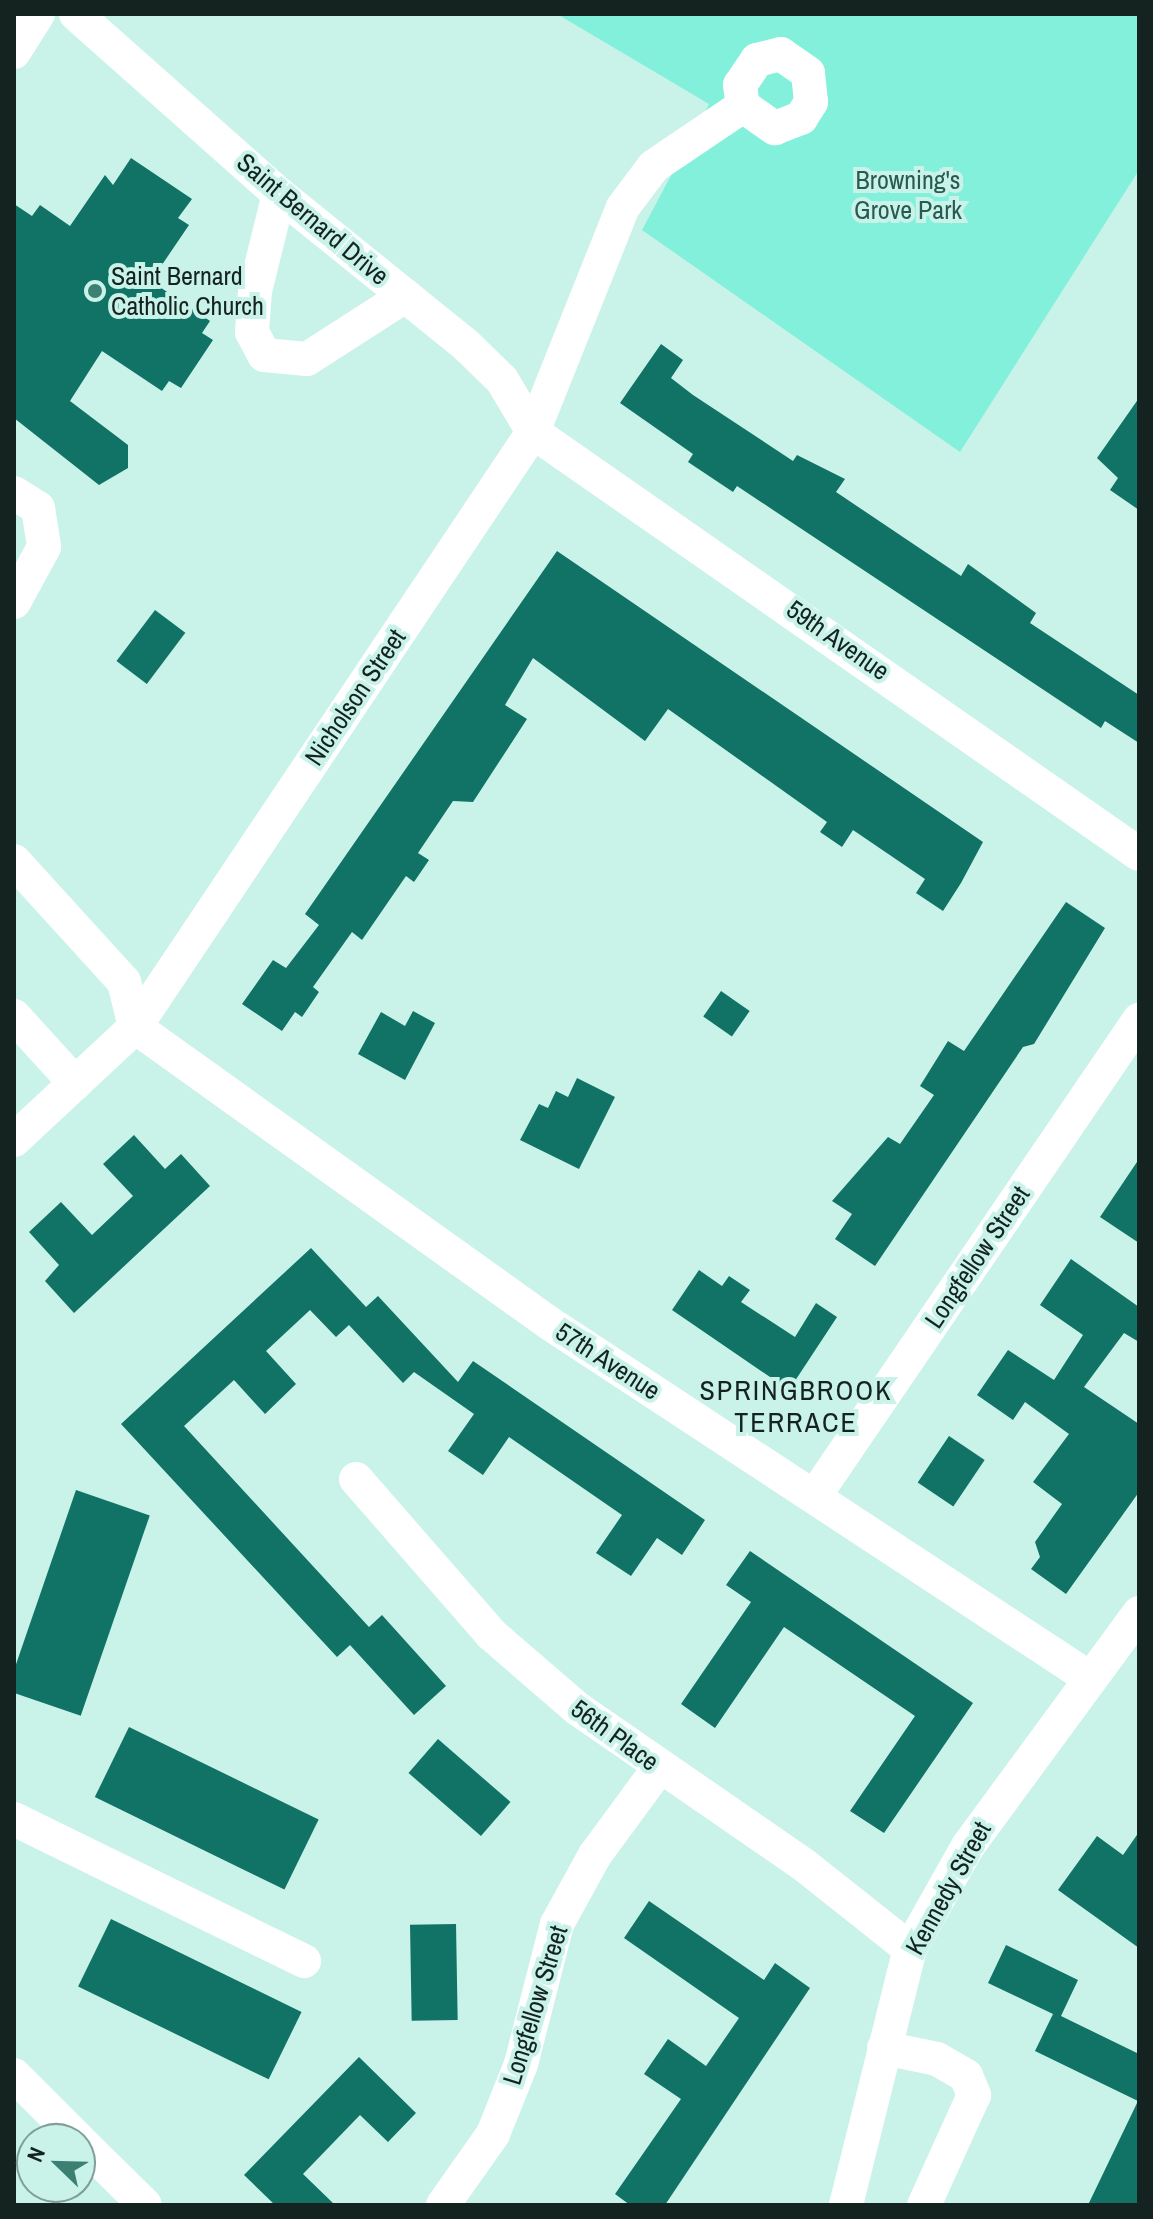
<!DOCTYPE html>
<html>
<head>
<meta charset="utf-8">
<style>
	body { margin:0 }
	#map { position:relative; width:1153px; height:2219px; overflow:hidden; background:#c9f2e9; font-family:"Archivo Narrow",sans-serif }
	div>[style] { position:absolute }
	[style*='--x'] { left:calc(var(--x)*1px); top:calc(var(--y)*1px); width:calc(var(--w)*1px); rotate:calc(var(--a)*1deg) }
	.green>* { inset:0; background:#83f0dc }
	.building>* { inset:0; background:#107365; transform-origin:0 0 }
	.minor>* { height:34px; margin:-17px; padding:0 17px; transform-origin:17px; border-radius:17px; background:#fff }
	.dots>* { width:22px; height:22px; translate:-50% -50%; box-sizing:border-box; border:4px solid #c9f2e9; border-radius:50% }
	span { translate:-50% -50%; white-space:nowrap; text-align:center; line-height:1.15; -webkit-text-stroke:8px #c9f2e9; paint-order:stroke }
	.park-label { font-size:26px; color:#295a51 }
	.street-label { font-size:26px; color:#142320 }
	.poi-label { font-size:26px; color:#142320 }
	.left { translate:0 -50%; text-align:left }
	.neighbourhood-label { font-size:28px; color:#142320; letter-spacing:2px }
	.frame { position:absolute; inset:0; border:16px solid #142320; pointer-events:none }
	.north { position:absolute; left:16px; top:2123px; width:80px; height:80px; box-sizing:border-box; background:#c9f2e9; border:2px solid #819f99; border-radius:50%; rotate:293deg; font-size:22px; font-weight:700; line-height:32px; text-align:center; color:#142320 }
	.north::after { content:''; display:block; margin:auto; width:28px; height:36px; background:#3c8074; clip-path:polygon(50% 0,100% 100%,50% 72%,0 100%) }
</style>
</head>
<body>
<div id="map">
	<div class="green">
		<div style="clip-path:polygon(557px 14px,1139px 14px,1139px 170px,960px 452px,642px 230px,709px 104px)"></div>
	</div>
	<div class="building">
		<div style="clip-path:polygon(131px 158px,192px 199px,178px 218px,189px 225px,151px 281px,210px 321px,202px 333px,213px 340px,181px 388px,169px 381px,162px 391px,102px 351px,70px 401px,128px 445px,128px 468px,99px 485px,14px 418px,14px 204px,32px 216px,40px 205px,70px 226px,105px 175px,113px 185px)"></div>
		<div style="clip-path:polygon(661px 344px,683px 360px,671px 378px,693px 395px,793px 461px,797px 455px,845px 479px,836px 492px,961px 576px,968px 564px,1036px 613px,1030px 623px,1139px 695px,1139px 743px,1105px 721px,1101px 728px,737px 486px,733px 492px,688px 462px,693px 454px,620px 403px)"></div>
		<div style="clip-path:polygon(1139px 398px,1139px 510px,1110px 490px,1118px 478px,1097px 458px)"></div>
		<div style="clip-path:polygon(557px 551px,983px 842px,961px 883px,943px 911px,916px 893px,925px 879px,853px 830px,842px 847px,820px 832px,827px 822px,668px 709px,645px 741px,533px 658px,505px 705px,527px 719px,473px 802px,453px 801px,418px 853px,429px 860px,414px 882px,406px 876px,362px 940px,352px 932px,313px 987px,319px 992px,302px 1017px,295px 1012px,282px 1031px,242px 1004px,273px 960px,286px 968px,319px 925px,305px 914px)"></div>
		<div style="left:155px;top:610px;width:38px;height:64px;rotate:37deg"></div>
		<div style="clip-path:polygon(1066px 902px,1105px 928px,1034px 1044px,1023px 1047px,875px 1266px,835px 1239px,852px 1214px,832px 1201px,888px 1137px,900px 1144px,934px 1095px,920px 1086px,948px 1041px,964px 1051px)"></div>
		<div style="left:721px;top:991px;width:35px;height:31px;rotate:35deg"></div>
		<div style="clip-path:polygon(413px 1011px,435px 1023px,405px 1080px,358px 1054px,381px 1012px,405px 1026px)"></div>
		<div style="clip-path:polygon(577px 1078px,615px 1097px,579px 1169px,520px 1140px,539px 1104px,548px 1108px,556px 1091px,568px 1097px)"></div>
		<div style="clip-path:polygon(134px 1135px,165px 1169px,181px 1154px,210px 1186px,74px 1313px,45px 1281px,59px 1265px,29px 1232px,61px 1202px,92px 1235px,133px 1196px,103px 1164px)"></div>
		<div style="clip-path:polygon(1139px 1159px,1139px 1243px,1100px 1217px)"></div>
		<div style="clip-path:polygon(311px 1248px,366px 1307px,378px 1296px,458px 1382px,473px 1361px,705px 1520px,682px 1555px,657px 1538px,631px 1576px,596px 1553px,622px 1515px,509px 1437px,483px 1475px,448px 1451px,474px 1414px,414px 1372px,403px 1383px,349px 1325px,336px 1337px,310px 1310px,266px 1351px,296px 1384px,265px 1414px,234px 1380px,184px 1426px,369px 1627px,382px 1615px,446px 1686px,414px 1715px,350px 1645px,337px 1657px,121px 1424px)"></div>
		<div style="clip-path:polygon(1071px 1259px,1139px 1307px,1139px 1342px,1124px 1333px,1084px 1387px,1139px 1424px,1139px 1492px,1066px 1594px,1031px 1569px,1040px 1557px,1035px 1542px,1062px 1504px,1033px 1482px,1069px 1434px,1025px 1402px,1013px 1420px,977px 1395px,1008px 1350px,1054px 1380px,1083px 1335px,1040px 1305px)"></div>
		<div style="clip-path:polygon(699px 1270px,722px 1286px,729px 1276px,750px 1290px,741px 1302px,795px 1337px,816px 1303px,837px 1317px,789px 1390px,672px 1310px)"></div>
		<div style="left:949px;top:1436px;width:43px;height:56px;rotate:34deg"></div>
		<div style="left:76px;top:1490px;width:78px;height:212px;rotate:19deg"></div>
		<div style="clip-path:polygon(750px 1551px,973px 1703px,884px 1833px,850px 1811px,915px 1716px,784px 1627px,715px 1728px,681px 1704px,751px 1602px,726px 1585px)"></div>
		<div style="left:129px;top:1727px;width:211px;height:78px;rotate:26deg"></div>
		<div style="left:438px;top:1739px;width:96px;height:45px;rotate:41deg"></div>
		<div style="clip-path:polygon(1139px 1832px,1139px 1948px,1058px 1890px,1097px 1836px,1123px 1855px)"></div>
		<div style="clip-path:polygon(649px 1901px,764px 1980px,775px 1963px,810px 1988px,665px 2205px,630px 2205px,615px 2194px,681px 2099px,644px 2074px,668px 2039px,706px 2066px,739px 2018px,624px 1938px)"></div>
		<div style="left:111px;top:1919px;width:212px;height:75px;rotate:26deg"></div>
		<div style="left:456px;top:1924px;width:96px;height:46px;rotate:89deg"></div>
		<div style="clip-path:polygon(1006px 1945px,1078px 1980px,1061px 2016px,1139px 2054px,1139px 2205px,1088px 2205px,1138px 2101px,1035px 2051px,1053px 2014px,988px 1983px)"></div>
		<div style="clip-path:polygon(359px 2057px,416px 2113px,388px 2142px,360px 2115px,303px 2174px,335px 2205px,275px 2205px,244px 2175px)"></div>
	</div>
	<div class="minor">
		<div style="--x:76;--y:14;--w:271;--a:41.6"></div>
		<div style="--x:279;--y:194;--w:240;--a:38.9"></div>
		<div style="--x:466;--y:345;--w:50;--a:44.2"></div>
		<div style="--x:502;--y:380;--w:61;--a:59.2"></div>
		<div style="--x:533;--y:432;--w:738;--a:34.85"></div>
		<div style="--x:14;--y:52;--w:45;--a:-57.7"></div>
		<div style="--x:279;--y:194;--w:100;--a:103.9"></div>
		<div style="--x:255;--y:291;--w:41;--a:94.2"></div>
		<div style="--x:252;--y:332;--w:26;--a:62"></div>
		<div style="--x:264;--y:355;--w:43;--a:5.3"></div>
		<div style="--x:307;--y:359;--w:117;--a:-32.7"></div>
		<div style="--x:14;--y:493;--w:28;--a:32"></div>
		<div style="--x:38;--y:508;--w:39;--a:81"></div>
		<div style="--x:44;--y:547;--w:63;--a:118.6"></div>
		<div style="--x:14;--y:861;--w:164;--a:47.7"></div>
		<div style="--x:124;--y:982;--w:46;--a:76.3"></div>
		<div style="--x:135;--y:1027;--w:509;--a:35.56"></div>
		<div style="--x:549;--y:1323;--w:648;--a:33.3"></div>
		<div style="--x:14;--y:1016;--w:91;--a:47.7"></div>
		<div style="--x:14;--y:1140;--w:166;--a:-43"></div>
		<div style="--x:135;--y:1027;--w:716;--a:-56.22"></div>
		<div style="--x:533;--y:432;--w:242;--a:-68.2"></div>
		<div style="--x:623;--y:207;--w:51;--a:-52.9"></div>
		<div style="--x:654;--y:166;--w:107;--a:-34"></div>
		<div style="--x:743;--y:106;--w:39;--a:35"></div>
		<div style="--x:775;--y:128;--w:28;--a:-21"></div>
		<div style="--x:801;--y:118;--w:19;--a:-58"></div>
		<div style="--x:811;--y:102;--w:29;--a:-96"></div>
		<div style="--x:808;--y:73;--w:33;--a:-145"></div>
		<div style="--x:781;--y:54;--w:25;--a:166"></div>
		<div style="--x:757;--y:60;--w:30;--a:124"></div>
		<div style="--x:740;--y:85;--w:21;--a:82"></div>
		<div style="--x:356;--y:1479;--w:206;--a:48.9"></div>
		<div style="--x:491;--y:1634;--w:115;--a:40.8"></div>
		<div style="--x:578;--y:1709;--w:275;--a:34.6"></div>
		<div style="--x:804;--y:1865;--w:135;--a:38.4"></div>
		<div style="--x:816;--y:1494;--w:574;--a:-55.73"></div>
		<div style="--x:14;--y:1819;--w:323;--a:26.1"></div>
		<div style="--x:884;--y:2048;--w:54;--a:11.7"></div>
		<div style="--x:937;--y:2059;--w:34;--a:30"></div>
		<div style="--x:966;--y:2076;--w:21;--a:67"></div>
		<div style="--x:974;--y:2095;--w:121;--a:114.4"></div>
		<div style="--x:14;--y:2075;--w:91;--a:45"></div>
		<div style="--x:80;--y:2141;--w:91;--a:44.6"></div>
		<div style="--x:443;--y:2205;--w:87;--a:-54.8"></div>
		<div style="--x:493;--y:2134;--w:75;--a:-68.2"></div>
		<div style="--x:521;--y:2064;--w:145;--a:-75.6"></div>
		<div style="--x:557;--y:1924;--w:79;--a:-61.2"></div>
		<div style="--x:595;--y:1855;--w:108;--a:-53.7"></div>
		<div style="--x:846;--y:2205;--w:264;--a:-76"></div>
		<div style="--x:910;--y:1949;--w:118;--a:-60.6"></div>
		<div style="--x:968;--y:1846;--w:289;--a:-53.7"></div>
	</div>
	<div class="dots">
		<div style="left:95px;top:291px;background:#3c8074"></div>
	</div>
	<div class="park-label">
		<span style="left:908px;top:195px">Browning's<br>Grove Park</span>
	</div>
	<div class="street-label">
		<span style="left:313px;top:219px;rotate:40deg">Saint Bernard Drive</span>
		<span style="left:838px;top:640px;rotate:35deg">59th Avenue</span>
		<span style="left:355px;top:697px;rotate:-56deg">Nicholson Street</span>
		<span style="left:977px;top:1257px;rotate:-56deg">Longfellow Street</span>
		<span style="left:608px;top:1361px;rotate:33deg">57th Avenue</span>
		<span style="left:615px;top:1735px;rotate:36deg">56th Place</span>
		<span style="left:948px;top:1888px;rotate:-61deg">Kennedy Street</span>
		<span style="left:535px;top:2005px;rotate:-73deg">Longfellow Street</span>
	</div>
	<div class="poi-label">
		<span class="left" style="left:111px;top:291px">Saint Bernard<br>Catholic Church</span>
	</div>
	<div class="neighbourhood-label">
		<span style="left:796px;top:1406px">SPRINGBROOK<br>TERRACE</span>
	</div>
	<div class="frame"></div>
	<div class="north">N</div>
</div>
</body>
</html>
